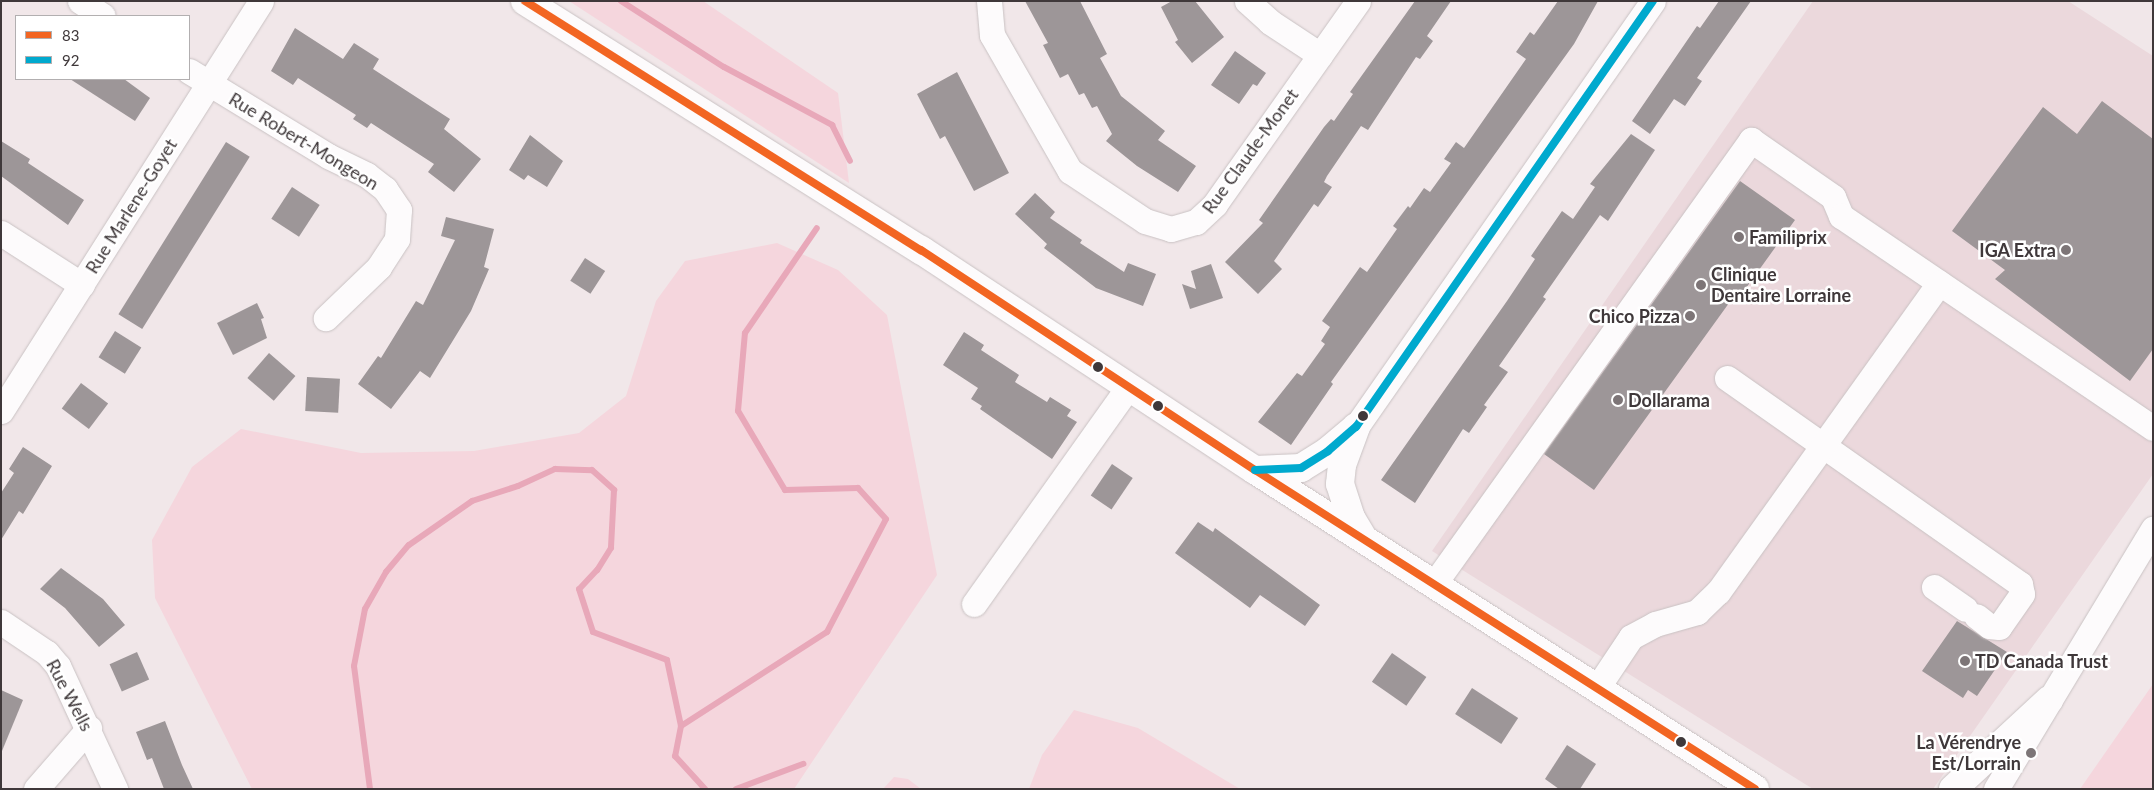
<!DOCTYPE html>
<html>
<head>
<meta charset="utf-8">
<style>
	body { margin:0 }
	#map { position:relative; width:2154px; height:790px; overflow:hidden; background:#f1e7e9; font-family:Lato,sans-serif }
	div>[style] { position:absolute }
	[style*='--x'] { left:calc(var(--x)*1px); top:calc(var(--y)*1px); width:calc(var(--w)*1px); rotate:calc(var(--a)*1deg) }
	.built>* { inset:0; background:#ebd8dc }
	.green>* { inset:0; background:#f5d6dd }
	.stream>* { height:6px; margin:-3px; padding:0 3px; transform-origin:3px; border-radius:3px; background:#e8a8b9 }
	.building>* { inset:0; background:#9d9698; transform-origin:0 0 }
	.roads { filter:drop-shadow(0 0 1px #c9c2c3) drop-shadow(0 0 1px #c9c2c3) }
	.minor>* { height:25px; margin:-12.5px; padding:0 12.5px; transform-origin:12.5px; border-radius:12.5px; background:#fdfbfc }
	.major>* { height:28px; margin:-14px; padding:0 14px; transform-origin:14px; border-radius:14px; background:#fdfbfc }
	.bus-1>* { height:8px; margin:-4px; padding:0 4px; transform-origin:4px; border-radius:4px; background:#f26522 }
	.bus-2>* { height:8px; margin:-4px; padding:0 4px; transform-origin:4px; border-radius:4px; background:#00a9ce }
	.dots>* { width:14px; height:14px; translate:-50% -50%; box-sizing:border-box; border:2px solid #fff; border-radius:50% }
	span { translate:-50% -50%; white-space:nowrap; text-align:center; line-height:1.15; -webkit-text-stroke:5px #fff; paint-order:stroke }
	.street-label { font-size:18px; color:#3f383a }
	.poi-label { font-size:18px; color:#3f383a; font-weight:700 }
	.left { translate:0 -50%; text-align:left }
	.right { translate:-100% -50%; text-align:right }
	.frame { position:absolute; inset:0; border:2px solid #3f383a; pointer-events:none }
	.legend { position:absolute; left:15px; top:15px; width:175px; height:65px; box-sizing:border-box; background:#fff; border:1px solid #b2afb0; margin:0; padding:6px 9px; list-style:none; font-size:15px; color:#3f383a }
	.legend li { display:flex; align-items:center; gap:10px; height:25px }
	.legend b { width:25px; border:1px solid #b2afb0 }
</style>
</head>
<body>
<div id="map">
	<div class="built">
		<div style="clip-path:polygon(1813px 1px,2068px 1px,2153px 56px,2153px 474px,1933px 789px,1813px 789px,1432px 551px)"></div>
	</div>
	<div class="green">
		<div style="clip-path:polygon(569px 1px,703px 1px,838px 93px,849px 183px)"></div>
		<div style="clip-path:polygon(777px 243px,838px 270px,887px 315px,937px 575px,794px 789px,252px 789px,155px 598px,152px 540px,192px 467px,241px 429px,361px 453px,474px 451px,579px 433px,626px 396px,656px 301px,685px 261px)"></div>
		<div style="clip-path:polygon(2153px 684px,2153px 789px,2080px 789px)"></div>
		<div style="clip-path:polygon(1074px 710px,1138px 728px,1240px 789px,1029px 789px,1042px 755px)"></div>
		<div style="clip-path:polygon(894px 777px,908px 779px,921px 789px,883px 789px)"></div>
	</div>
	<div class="stream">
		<div style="--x:621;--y:1;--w:122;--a:32.7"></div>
		<div style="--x:724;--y:67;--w:123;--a:28.2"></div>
		<div style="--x:832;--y:125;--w:40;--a:63.4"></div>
		<div style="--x:681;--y:726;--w:174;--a:-32.8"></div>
		<div style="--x:827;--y:632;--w:127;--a:-62.4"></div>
		<div style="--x:886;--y:519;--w:42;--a:-132.1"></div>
		<div style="--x:858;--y:488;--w:73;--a:178.4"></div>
		<div style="--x:785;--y:490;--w:92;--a:-120.7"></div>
		<div style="--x:738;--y:411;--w:78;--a:-84.9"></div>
		<div style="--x:745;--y:333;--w:127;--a:-55.6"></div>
		<div style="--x:370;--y:789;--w:124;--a:-97.4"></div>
		<div style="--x:354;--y:666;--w:58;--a:-79.1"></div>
		<div style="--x:365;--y:609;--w:43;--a:-60.4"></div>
		<div style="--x:386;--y:572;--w:35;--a:-50"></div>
		<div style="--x:409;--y:545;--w:77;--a:-34.9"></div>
		<div style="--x:472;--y:501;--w:48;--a:-18.1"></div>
		<div style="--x:518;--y:486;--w:41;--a:-24.7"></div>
		<div style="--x:555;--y:469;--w:37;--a:2"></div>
		<div style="--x:592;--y:470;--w:30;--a:42"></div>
		<div style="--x:614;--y:490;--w:58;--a:93"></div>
		<div style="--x:611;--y:548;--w:26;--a:122"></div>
		<div style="--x:597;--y:570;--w:26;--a:133"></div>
		<div style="--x:579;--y:589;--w:45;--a:72"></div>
		<div style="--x:593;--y:632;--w:79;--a:20.7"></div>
		<div style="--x:667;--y:660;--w:67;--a:78"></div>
		<div style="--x:681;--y:726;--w:31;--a:101"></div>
		<div style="--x:675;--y:756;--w:45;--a:47.7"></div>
		<div style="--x:736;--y:789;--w:72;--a:-20.5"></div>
	</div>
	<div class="building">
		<div style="clip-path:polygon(1025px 1px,1080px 1px,1107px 54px,1100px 58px,1121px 96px,1165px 131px,1158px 140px,1196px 166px,1178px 192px,1137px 166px,1106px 141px,1112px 134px,1097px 106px,1092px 108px,1084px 93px,1079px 95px,1068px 74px,1060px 78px,1043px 45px,1048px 43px)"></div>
		<div style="clip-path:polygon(1172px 1px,1195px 1px,1224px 37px,1192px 63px,1175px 42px,1178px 40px,1161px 7px)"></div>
		<div style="clip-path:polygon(1415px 1px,1451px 1px,1427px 36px,1433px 41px,1420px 59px,1416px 57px,1368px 130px,1361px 126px,1327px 176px,1324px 182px,1332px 187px,1318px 207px,1314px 204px,1274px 261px,1282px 269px,1258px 294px,1225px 262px,1263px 223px,1259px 220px,1324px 127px,1331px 119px,1334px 121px,1353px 94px,1350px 92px)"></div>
		<div style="clip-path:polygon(1558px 1px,1598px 1px,1574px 44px,1331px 382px,1333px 384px,1291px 445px,1258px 422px,1297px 373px,1302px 376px,1325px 344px,1321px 341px,1330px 327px,1322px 321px,1360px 267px,1367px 272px,1397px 229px,1393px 226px,1408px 206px,1410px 208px,1424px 188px,1430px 192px,1451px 163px,1444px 159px,1456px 142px,1464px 148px,1526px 59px,1516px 52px,1530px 32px,1534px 35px)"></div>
		<div style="clip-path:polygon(1719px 1px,1751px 1px,1697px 78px,1702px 81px,1685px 106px,1674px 99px,1650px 134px,1632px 121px,1697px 26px,1700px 28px)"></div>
		<div style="clip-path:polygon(295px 28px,343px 59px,354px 43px,379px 59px,373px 69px,450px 119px,444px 129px,481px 159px,454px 192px,428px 172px,434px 164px,371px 123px,367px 128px,353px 119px,356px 115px,298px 78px,293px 85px,271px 71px)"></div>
		<div style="clip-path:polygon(1235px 51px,1266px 73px,1257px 86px,1253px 84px,1239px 104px,1211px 85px)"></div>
		<div style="clip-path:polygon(957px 72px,1009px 173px,974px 191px,945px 136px,940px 139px,917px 94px)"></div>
		<div style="clip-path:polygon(70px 79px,124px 79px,150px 98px,135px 121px)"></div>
		<div style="clip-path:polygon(2102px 101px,2153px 139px,2153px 349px,2130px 381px,1995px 279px,2005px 270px,1952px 231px,2043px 107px,2077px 134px)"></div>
		<div style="clip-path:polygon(1631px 134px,1655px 150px,1608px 221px,1600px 215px,1543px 297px,1546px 299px,1499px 366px,1508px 372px,1484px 405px,1487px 407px,1469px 433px,1463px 429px,1415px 503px,1381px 480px,1507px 301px,1535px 259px,1531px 256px,1562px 211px,1573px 219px,1595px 187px,1590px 184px)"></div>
		<div style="clip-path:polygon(530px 135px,563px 161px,547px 187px,528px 175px,524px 180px,509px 170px)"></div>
		<div style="clip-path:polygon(1px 141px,30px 159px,28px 163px,84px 200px,68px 225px,1px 176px)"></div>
		<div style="left:226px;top:142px;width:28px;height:203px;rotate:32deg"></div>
		<div style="clip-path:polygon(1740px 181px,1795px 220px,1741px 295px,1737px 292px,1594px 490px,1544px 454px)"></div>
		<div style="left:292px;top:187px;width:33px;height:38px;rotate:33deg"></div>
		<div style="clip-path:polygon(1035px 193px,1055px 212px,1050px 218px,1082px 240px,1080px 243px,1124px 272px,1128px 263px,1156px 274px,1143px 306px,1096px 288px,1044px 248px,1047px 244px,1015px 214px)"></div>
		<div style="clip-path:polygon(446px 217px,494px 229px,484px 267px,489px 269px,471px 311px,430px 378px,420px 371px,391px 409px,358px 384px,378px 356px,381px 358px,416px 301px,423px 305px,455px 240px,441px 236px)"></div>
		<div style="left:585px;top:258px;width:24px;height:27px;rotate:33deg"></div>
		<div style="clip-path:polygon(1211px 264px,1223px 298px,1190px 309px,1182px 284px,1196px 289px,1191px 271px)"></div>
		<div style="clip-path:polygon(257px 303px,264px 318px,261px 319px,267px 338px,233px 355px,217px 323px)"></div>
		<div style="left:115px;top:331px;width:31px;height:31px;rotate:32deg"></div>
		<div style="clip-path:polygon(964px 332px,984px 345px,981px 350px,1019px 375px,1015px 382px,1047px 402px,1050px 397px,1071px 410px,1067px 416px,1077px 422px,1052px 459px,980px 409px,982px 406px,971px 399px,978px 388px,943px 365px)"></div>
		<div style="left:269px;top:353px;width:35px;height:33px;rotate:41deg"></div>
		<div style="left:307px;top:377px;width:33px;height:34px;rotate:3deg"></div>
		<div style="left:81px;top:383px;width:34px;height:32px;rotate:37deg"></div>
		<div style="clip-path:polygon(23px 447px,52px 466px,23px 514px,19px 511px,1px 540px,1px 493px,14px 473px,9px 469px)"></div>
		<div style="left:1112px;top:464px;width:25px;height:38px;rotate:34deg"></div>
		<div style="clip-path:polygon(1198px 522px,1213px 532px,1215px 528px,1320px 605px,1305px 626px,1260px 595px,1250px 608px,1175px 553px)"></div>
		<div style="clip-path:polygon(61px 568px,103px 599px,125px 625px,99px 647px,65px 608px,40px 589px)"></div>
		<div style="clip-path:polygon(1957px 621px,2007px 652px,1977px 696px,1968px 690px,1963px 698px,1922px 671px)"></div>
		<div style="left:137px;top:652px;width:30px;height:30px;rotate:66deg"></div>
		<div style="left:1392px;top:653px;width:42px;height:35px;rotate:35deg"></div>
		<div style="left:1472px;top:688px;width:55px;height:31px;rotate:33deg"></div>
		<div style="clip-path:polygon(1px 690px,23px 700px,2px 751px,1px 751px)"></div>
		<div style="clip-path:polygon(165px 721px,182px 765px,193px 789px,164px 789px,152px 758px,147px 760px,136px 732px)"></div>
		<div style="clip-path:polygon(1567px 745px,1596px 764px,1580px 789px,1559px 789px,1545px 779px)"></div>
	</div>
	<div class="roads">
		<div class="minor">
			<div style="--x:80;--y:1;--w:27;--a:33"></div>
			<div style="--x:989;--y:1;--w:34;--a:85"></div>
			<div style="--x:992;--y:35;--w:157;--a:60.2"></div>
			<div style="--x:1070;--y:171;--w:90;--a:33.7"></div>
			<div style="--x:1145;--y:221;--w:27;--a:17"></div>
			<div style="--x:1171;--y:229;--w:26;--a:-16"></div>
			<div style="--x:1196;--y:222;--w:26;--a:-43"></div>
			<div style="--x:1215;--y:204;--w:248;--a:-54.8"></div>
			<div style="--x:1247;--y:1;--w:31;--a:42"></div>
			<div style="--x:1270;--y:22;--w:60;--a:33.4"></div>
			<div style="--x:189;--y:71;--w:163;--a:31.4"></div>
			<div style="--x:328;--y:156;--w:43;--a:26"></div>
			<div style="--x:367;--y:175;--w:23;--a:38"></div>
			<div style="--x:385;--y:189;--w:25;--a:56"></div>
			<div style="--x:399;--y:210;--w:29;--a:94"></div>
			<div style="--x:397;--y:239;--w:33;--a:123"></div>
			<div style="--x:379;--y:267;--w:74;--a:136.1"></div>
			<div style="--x:1;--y:233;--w:96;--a:32.7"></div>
			<div style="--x:1727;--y:378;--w:358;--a:35.1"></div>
			<div style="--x:2020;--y:584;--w:10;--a:79"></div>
			<div style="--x:2022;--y:594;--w:40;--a:124.9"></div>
			<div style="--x:1999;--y:627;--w:10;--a:-174"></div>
			<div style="--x:1989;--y:626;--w:16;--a:-142"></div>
			<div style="--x:1;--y:411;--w:485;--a:-57.6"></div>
			<div style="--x:1356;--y:427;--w:519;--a:-55.12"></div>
			<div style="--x:1434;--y:584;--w:546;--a:-54.47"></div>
			<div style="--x:1751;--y:140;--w:100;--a:34.8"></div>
			<div style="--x:1833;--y:197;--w:21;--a:67"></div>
			<div style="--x:1841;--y:216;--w:377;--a:34.2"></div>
			<div style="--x:1934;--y:587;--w:38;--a:35"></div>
			<div style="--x:974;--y:604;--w:267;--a:-54.6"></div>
			<div style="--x:1;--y:622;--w:55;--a:34"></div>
			<div style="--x:47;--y:653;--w:17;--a:50"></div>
			<div style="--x:58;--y:666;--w:136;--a:65.1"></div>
			<div style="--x:1597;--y:688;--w:61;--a:-56.3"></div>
			<div style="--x:1631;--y:637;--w:27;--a:-28"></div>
			<div style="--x:1655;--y:624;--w:44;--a:-15.9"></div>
			<div style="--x:1697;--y:612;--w:29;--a:-44"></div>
			<div style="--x:1718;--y:592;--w:380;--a:-54.4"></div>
			<div style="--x:36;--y:789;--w:81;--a:-49"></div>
			<div style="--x:1996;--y:789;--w:304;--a:-58.9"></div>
		</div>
		<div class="major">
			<div style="--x:525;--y:1;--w:468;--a:32.2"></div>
			<div style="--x:921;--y:250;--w:400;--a:33.4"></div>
			<div style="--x:1255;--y:470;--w:593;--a:32.54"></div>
			<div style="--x:1356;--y:427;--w:40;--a:110.2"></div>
			<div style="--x:1342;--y:465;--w:19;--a:96"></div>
			<div style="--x:1340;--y:484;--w:36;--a:72"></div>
			<div style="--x:1351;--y:518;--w:23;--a:59"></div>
			<div style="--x:1255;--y:470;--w:46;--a:-2.5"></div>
			<div style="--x:1301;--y:468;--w:32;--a:-32"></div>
			<div style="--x:1328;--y:451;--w:35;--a:-40"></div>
			<div style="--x:1953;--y:789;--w:131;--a:-42.8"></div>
		</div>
	</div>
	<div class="bus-1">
		<div style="--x:525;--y:1;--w:468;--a:32.2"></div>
		<div style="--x:921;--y:250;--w:400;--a:33.4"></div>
		<div style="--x:1255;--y:470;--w:593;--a:32.54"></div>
	</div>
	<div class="bus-2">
		<div style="--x:1255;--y:470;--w:46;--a:-2.5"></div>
		<div style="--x:1301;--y:468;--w:32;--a:-32"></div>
		<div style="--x:1328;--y:451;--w:37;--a:-41"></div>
		<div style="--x:1356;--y:427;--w:519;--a:-55.12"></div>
	</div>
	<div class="dots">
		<div style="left:1739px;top:237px;background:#7d7577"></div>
		<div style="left:2066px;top:250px;background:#7d7577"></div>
		<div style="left:1701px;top:285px;background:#7d7577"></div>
		<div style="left:1690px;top:316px;background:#7d7577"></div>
		<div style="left:1098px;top:367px;background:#3f383a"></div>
		<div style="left:1618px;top:400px;background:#7d7577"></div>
		<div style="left:1158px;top:406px;background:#3f383a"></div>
		<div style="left:1363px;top:416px;background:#3f383a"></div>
		<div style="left:1965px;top:661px;background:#7d7577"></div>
		<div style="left:1681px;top:742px;background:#3f383a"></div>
		<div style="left:2031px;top:753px;background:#7d7577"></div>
	</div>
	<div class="street-label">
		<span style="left:304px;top:141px;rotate:31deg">Rue Robert-Mongeon</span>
		<span style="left:1250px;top:151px;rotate:-54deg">Rue Claude-Monet</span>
		<span style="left:131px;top:206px;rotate:-58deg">Rue Marlene-Goyet</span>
		<span style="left:70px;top:695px;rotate:62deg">Rue Wells</span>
	</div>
	<div class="poi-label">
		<span class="left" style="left:1749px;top:237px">Familiprix</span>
		<span class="right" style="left:2056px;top:250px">IGA Extra</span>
		<span class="left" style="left:1711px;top:285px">Clinique<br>Dentaire Lorraine</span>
		<span class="right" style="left:1680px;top:316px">Chico Pizza</span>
		<span class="left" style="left:1628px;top:400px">Dollarama</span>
		<span class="left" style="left:1975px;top:661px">TD Canada Trust</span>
		<span class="right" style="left:2021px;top:753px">La Vérendrye<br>Est/Lorrain</span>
	</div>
	<div class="frame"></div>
	<ul class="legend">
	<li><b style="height:6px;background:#f26522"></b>83</li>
	<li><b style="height:6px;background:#00a9ce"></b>92</li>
	</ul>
</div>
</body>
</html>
